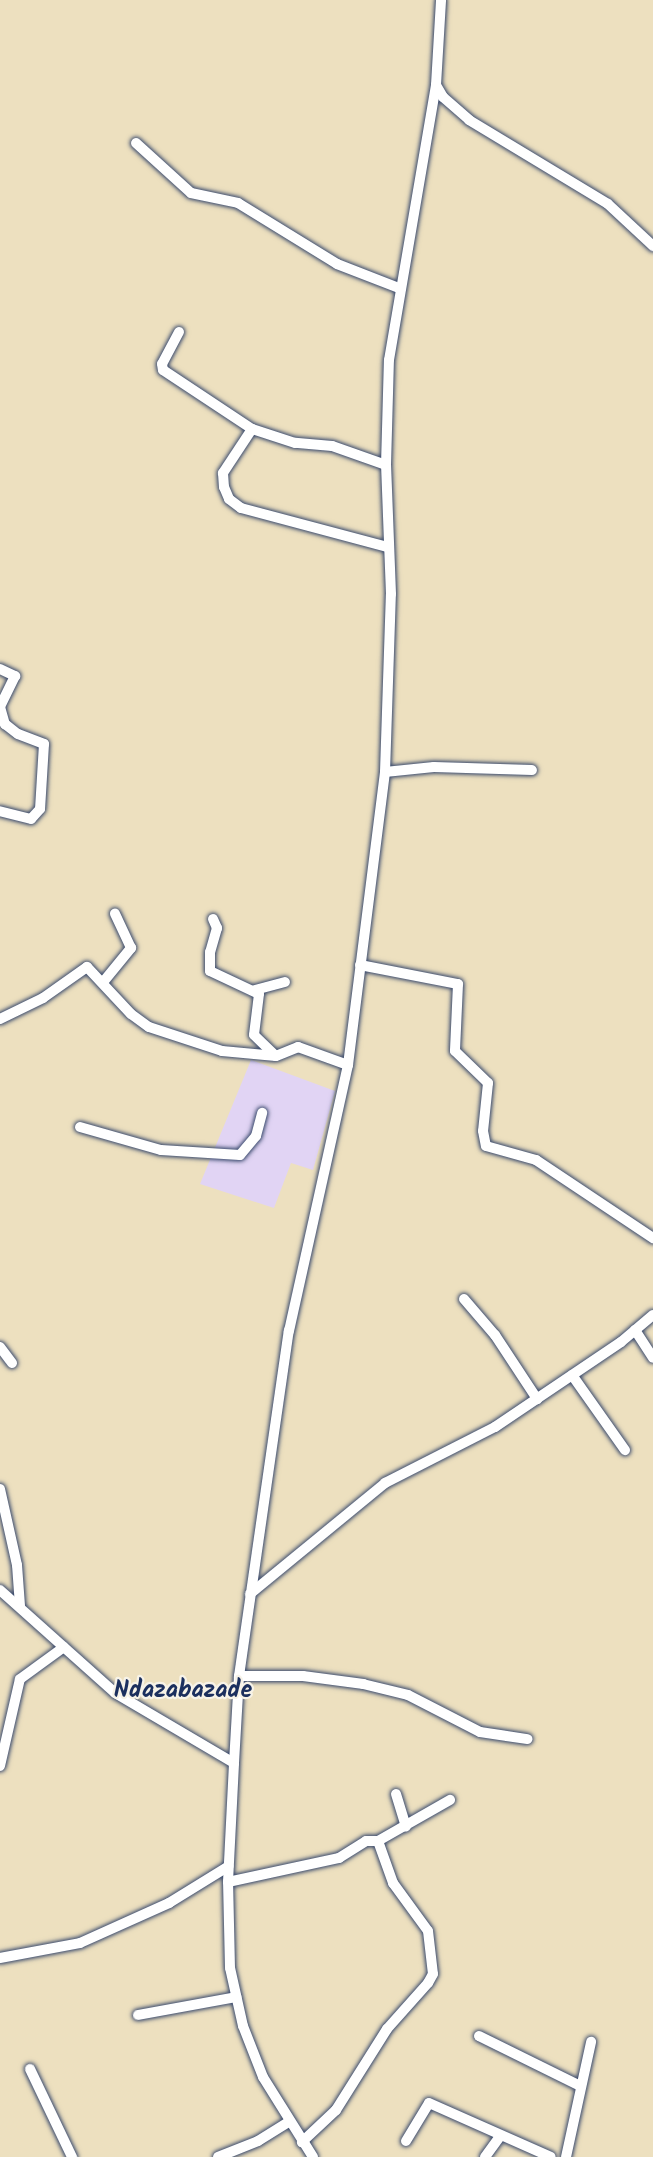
<!DOCTYPE html>
<html>
<head>
<meta charset="utf-8">
<style>
	body { margin:0 }
	#map { position:relative; width:653px; height:2157px; overflow:hidden; background:#ede0bf; font-family:Kalam,sans-serif }
	div>[style] { position:absolute }
	[style*='--x'] { left:calc(var(--x)*1px); top:calc(var(--y)*1px); width:calc(var(--w)*1px); rotate:calc(var(--a)*1deg) }
	.built>* { inset:0; background:#e1d4f4 }
	.roads { filter:drop-shadow(0 0 2px #3a4a6d) drop-shadow(0 0 2px #3a4a6d) }
	.minor>* { height:10px; margin:-5px; padding:0 5px; transform-origin:5px; border-radius:5px; background:#fff }
	span { translate:-50% -50%; white-space:nowrap; text-align:center; line-height:1.15; -webkit-text-stroke:4.5px #f7f3e8; paint-order:stroke }
	.quarter-label { font-size:24px; color:#1b2f5e; font-weight:700 }
</style>
</head>
<body>
<div id="map">
	<div class="built">
		<div style="clip-path:polygon(251px 1060px,335px 1091px,313px 1170px,291px 1163px,274px 1208px,200px 1184px)"></div>
	</div>
	<div class="roads">
		<div class="minor">
			<div style="--x:436;--y:85;--w:14;--a:60"></div>
			<div style="--x:443;--y:97;--w:35;--a:41"></div>
			<div style="--x:469;--y:120;--w:162;--a:31.1"></div>
			<div style="--x:608;--y:204;--w:62;--a:43"></div>
			<div style="--x:136;--y:143;--w:74;--a:42.3"></div>
			<div style="--x:191;--y:193;--w:48;--a:12"></div>
			<div style="--x:238;--y:203;--w:116;--a:31.6"></div>
			<div style="--x:337;--y:264;--w:66;--a:21.2"></div>
			<div style="--x:179;--y:332;--w:36;--a:118"></div>
			<div style="--x:162;--y:364;--w:6;--a:81"></div>
			<div style="--x:163;--y:370;--w:107;--a:33.5"></div>
			<div style="--x:386;--y:465;--w:57;--a:-160.6"></div>
			<div style="--x:332;--y:446;--w:37;--a:-175"></div>
			<div style="--x:295;--y:443;--w:45;--a:-162"></div>
			<div style="--x:252;--y:429;--w:53;--a:123.4"></div>
			<div style="--x:223;--y:473;--w:14;--a:86"></div>
			<div style="--x:224;--y:487;--w:13;--a:67"></div>
			<div style="--x:229;--y:499;--w:15;--a:37"></div>
			<div style="--x:241;--y:508;--w:152;--a:14.9"></div>
			<div style="--x:0;--y:669;--w:17;--a:25"></div>
			<div style="--x:15;--y:676;--w:34;--a:116"></div>
			<div style="--x:0;--y:707;--w:18;--a:74"></div>
			<div style="--x:5;--y:724;--w:16;--a:38"></div>
			<div style="--x:18;--y:734;--w:28;--a:21"></div>
			<div style="--x:44;--y:744;--w:65;--a:93.5"></div>
			<div style="--x:40;--y:809;--w:13;--a:132"></div>
			<div style="--x:31;--y:819;--w:32;--a:-166"></div>
			<div style="--x:385;--y:772;--w:49;--a:-5.8"></div>
			<div style="--x:434;--y:767;--w:98;--a:1.8"></div>
			<div style="--x:213;--y:919;--w:10;--a:66"></div>
			<div style="--x:217;--y:928;--w:25;--a:106"></div>
			<div style="--x:210;--y:952;--w:19;--a:90"></div>
			<div style="--x:210;--y:971;--w:54;--a:25.1"></div>
			<div style="--x:259;--y:994;--w:41;--a:97"></div>
			<div style="--x:254;--y:1035;--w:30;--a:44"></div>
			<div style="--x:360;--y:965;--w:100;--a:11"></div>
			<div style="--x:458;--y:984;--w:67;--a:92.6"></div>
			<div style="--x:455;--y:1051;--w:46;--a:44.1"></div>
			<div style="--x:488;--y:1083;--w:48;--a:95.9"></div>
			<div style="--x:483;--y:1131;--w:15;--a:79"></div>
			<div style="--x:486;--y:1146;--w:52;--a:15.6"></div>
			<div style="--x:536;--y:1160;--w:141;--a:33.7"></div>
			<div style="--x:104;--y:981;--w:43;--a:-50.7"></div>
			<div style="--x:131;--y:948;--w:38;--a:-115"></div>
			<div style="--x:255;--y:990;--w:31;--a:-15"></div>
			<div style="--x:0;--y:1019;--w:48;--a:-26"></div>
			<div style="--x:43;--y:998;--w:54;--a:-35.2"></div>
			<div style="--x:87;--y:967;--w:64;--a:46.9"></div>
			<div style="--x:131;--y:1014;--w:22;--a:36"></div>
			<div style="--x:149;--y:1027;--w:77;--a:18.2"></div>
			<div style="--x:222;--y:1051;--w:54;--a:5.3"></div>
			<div style="--x:276;--y:1056;--w:24;--a:-22"></div>
			<div style="--x:298;--y:1047;--w:53;--a:19.8"></div>
			<div style="--x:80;--y:1127;--w:84;--a:15.9"></div>
			<div style="--x:161;--y:1150;--w:79;--a:3.6"></div>
			<div style="--x:240;--y:1155;--w:25;--a:-50"></div>
			<div style="--x:256;--y:1136;--w:24;--a:-75"></div>
			<div style="--x:464;--y:1299;--w:48;--a:49.3"></div>
			<div style="--x:495;--y:1335;--w:77;--a:56.7"></div>
			<div style="--x:635;--y:1330;--w:33;--a:57"></div>
			<div style="--x:0;--y:1347;--w:20;--a:53"></div>
			<div style="--x:572;--y:1375;--w:92;--a:54.8"></div>
			<div style="--x:0;--y:1489;--w:78;--a:77.4"></div>
			<div style="--x:17;--y:1565;--w:41;--a:85.8"></div>
			<div style="--x:0;--y:1590;--w:154;--a:41.8"></div>
			<div style="--x:115;--y:1693;--w:138;--a:30.5"></div>
			<div style="--x:250;--y:1594;--w:175;--a:-39.4"></div>
			<div style="--x:385;--y:1483;--w:123;--a:-27"></div>
			<div style="--x:495;--y:1427;--w:152;--a:-34"></div>
			<div style="--x:621;--y:1342;--w:42;--a:-40.2"></div>
			<div style="--x:239;--y:1676;--w:64;--a:0"></div>
			<div style="--x:303;--y:1676;--w:61;--a:7.6"></div>
			<div style="--x:363;--y:1684;--w:46;--a:13.7"></div>
			<div style="--x:408;--y:1695;--w:81;--a:27.2"></div>
			<div style="--x:480;--y:1732;--w:48;--a:8.5"></div>
			<div style="--x:0;--y:1766;--w:89;--a:-77.1"></div>
			<div style="--x:20;--y:1679;--w:54;--a:-36"></div>
			<div style="--x:396;--y:1794;--w:34;--a:73"></div>
			<div style="--x:378;--y:1841;--w:83;--a:-29.7"></div>
			<div style="--x:228;--y:1882;--w:114;--a:-12.2"></div>
			<div style="--x:339;--y:1858;--w:32;--a:-32"></div>
			<div style="--x:366;--y:1841;--w:12;--a:0"></div>
			<div style="--x:378;--y:1841;--w:45;--a:70.3"></div>
			<div style="--x:393;--y:1883;--w:59;--a:53.9"></div>
			<div style="--x:428;--y:1931;--w:43;--a:83.4"></div>
			<div style="--x:433;--y:1974;--w:10;--a:119"></div>
			<div style="--x:428;--y:1983;--w:62;--a:131.7"></div>
			<div style="--x:387;--y:2029;--w:96;--a:122.2"></div>
			<div style="--x:336;--y:2110;--w:47;--a:136.7"></div>
			<div style="--x:0;--y:1958;--w:81;--a:-10.6"></div>
			<div style="--x:80;--y:1943;--w:98;--a:-24.2"></div>
			<div style="--x:169;--y:1903;--w:70;--a:-31.7"></div>
			<div style="--x:138;--y:2015;--w:100;--a:-10.4"></div>
			<div style="--x:479;--y:2036;--w:113;--a:26.3"></div>
			<div style="--x:30;--y:2069;--w:98;--a:64.5"></div>
			<div style="--x:406;--y:2141;--w:44;--a:-58.8"></div>
			<div style="--x:429;--y:2103;--w:133;--a:23.9"></div>
			<div style="--x:218;--y:2157;--w:43;--a:-21.8"></div>
			<div style="--x:258;--y:2141;--w:36;--a:-32"></div>
			<div style="--x:313;--y:2157;--w:94;--a:-122"></div>
			<div style="--x:263;--y:2077;--w:55;--a:-111.4"></div>
			<div style="--x:243;--y:2026;--w:59;--a:-102.6"></div>
			<div style="--x:230;--y:1968;--w:86;--a:-91.3"></div>
			<div style="--x:228;--y:1882;--w:119;--a:-87.1"></div>
			<div style="--x:234;--y:1763;--w:87;--a:-86.7"></div>
			<div style="--x:239;--y:1676;--w:349;--a:-81.8"></div>
			<div style="--x:289;--y:1331;--w:272;--a:-77.5"></div>
			<div style="--x:348;--y:1065;--w:295;--a:-82.8"></div>
			<div style="--x:385;--y:772;--w:178;--a:-88.1"></div>
			<div style="--x:391;--y:594;--w:129;--a:-92.2"></div>
			<div style="--x:386;--y:465;--w:105;--a:-88.4"></div>
			<div style="--x:389;--y:360;--w:279;--a:-80.3"></div>
			<div style="--x:436;--y:85;--w:85;--a:-86.6"></div>
			<div style="--x:485;--y:2157;--w:26;--a:-54"></div>
			<div style="--x:566;--y:2157;--w:118;--a:-77.7"></div>
		</div>
	</div>
	<div class="quarter-label">
		<span style="left:183px;top:1691px">Ndazabazade</span>
	</div>
</div>
</body>
</html>
